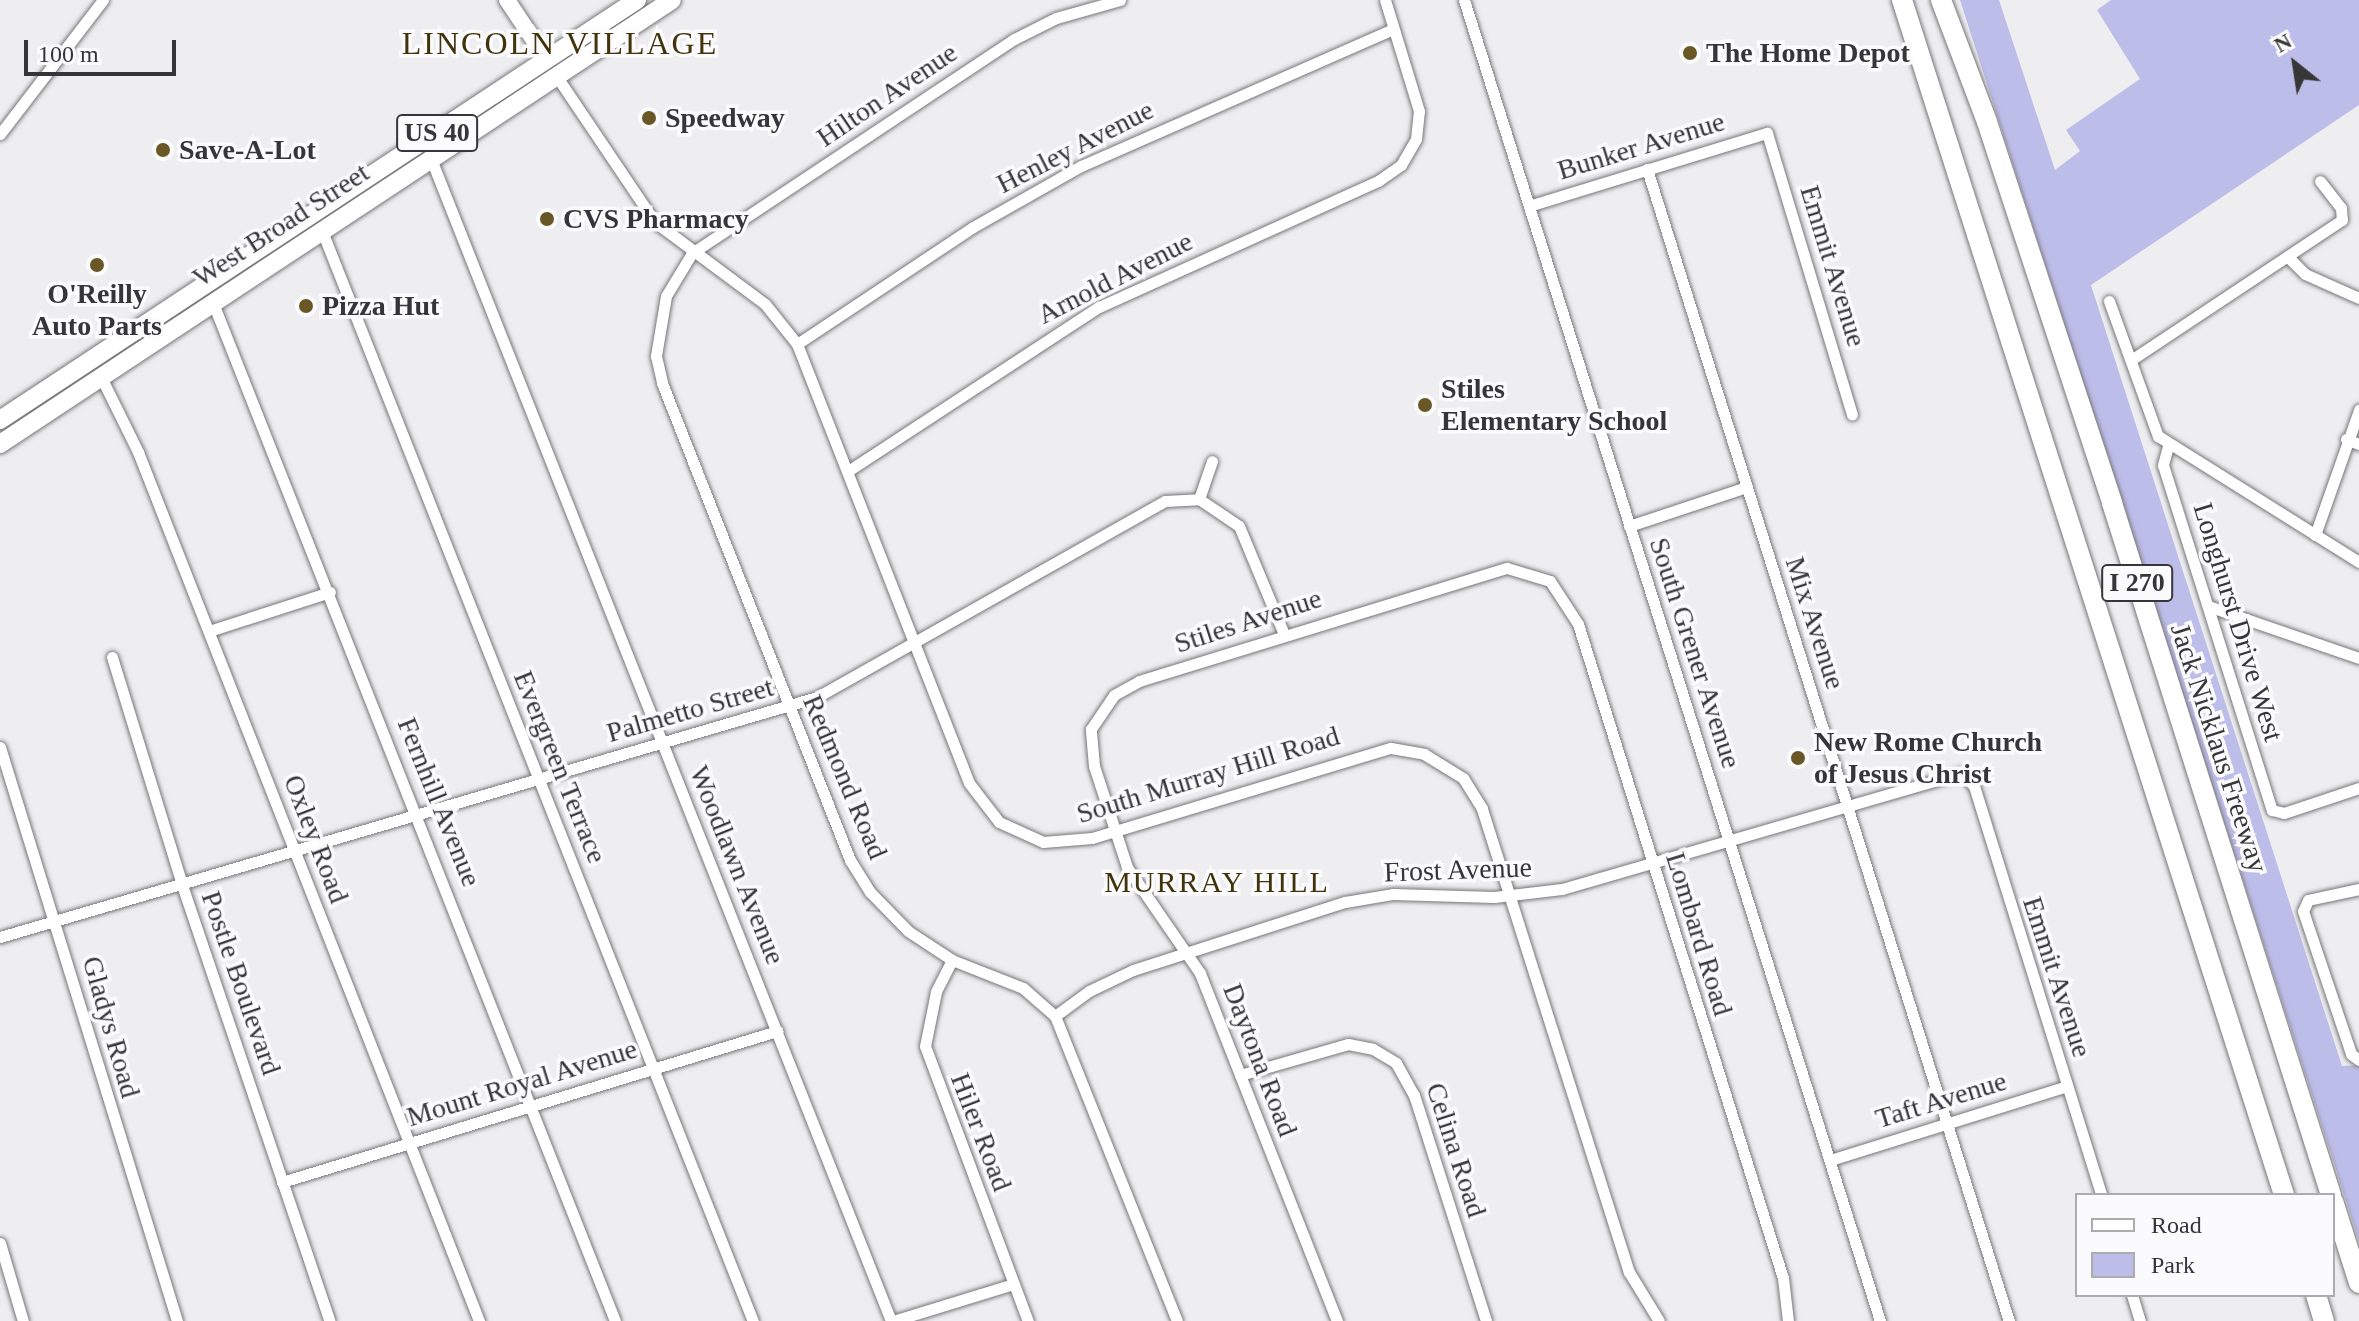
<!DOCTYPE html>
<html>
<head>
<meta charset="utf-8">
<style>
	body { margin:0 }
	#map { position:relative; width:2359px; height:1321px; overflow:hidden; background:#eeeef1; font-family:Georgia,serif }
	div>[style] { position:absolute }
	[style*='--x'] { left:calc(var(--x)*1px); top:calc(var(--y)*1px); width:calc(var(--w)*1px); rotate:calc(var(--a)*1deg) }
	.green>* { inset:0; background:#bdbdea }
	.roads { filter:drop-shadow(0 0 2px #77777a) drop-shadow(0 0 2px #77777a) }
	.street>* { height:11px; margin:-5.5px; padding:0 5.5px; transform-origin:5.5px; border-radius:5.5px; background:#fff }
	.secondary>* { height:16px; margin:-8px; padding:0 8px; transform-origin:8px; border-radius:8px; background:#fff }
	.primary>* { height:18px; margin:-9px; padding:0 9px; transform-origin:9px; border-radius:9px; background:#fff }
	.highway>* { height:20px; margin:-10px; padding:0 10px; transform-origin:10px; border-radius:10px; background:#fff }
	.dots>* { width:22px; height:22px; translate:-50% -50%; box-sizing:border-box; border:4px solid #fbfbfe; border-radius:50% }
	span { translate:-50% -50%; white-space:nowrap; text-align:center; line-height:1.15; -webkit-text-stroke:7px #fbfbfe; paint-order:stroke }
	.shield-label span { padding:2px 6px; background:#fbfbfe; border:2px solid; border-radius:6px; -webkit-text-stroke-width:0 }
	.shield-label { font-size:26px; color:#363637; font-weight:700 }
	.poi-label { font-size:28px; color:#363637; font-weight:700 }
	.left { translate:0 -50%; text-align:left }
	.street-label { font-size:28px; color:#363637 }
	.neighbourhood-label { font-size:30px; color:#41340a; letter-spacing:2px }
	.quarter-label { font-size:32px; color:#41340a; letter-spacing:2px }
	.legend { position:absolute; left:2075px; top:1193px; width:260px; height:104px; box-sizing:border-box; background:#fbfbfe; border:2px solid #acacae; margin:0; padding:10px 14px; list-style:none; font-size:24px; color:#363637 }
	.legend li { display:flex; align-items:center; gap:16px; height:40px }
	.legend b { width:40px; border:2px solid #acacae }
	.north { position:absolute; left:2255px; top:24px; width:80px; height:80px; -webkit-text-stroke:6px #fbfbfe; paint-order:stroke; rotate:330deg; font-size:22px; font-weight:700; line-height:32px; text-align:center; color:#363637 }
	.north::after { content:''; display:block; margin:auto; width:28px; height:36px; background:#363637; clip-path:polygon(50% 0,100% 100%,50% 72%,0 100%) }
	.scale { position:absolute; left:24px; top:40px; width:152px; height:36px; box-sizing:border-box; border:4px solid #363637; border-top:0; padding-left:10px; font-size:24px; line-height:28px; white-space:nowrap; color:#363637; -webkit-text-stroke:6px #fbfbfe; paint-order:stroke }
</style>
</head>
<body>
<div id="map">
	<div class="green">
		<div style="clip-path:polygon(1960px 0,1999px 0,2055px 170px,2080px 151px,2066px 130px,2140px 79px,2097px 10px,2111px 0,2359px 0,2359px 105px,2091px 285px,2342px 1066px,2359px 1065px,2359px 1241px)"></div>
	</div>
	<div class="roads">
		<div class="street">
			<div style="--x:1120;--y:0;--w:66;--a:164.3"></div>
			<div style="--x:1056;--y:18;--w:47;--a:153.4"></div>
			<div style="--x:1014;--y:39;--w:387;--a:146.4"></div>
			<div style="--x:692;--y:253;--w:50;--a:121.2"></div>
			<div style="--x:666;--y:296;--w:61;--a:99.5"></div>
			<div style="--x:656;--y:356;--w:28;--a:77"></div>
			<div style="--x:662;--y:383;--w:513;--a:68.49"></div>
			<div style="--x:850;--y:860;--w:38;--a:58"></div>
			<div style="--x:870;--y:892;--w:54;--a:45.7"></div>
			<div style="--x:908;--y:931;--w:53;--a:33.4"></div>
			<div style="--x:952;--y:960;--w:76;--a:21.5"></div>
			<div style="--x:1023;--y:988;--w:43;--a:41.2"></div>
			<div style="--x:1055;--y:1016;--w:328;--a:68.2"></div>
			<div style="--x:1464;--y:0;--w:1385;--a:72.52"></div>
			<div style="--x:555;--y:74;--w:179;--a:56"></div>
			<div style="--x:655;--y:222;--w:137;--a:36.7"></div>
			<div style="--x:765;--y:304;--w:51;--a:51.3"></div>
			<div style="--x:797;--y:344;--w:471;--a:68.6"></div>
			<div style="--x:969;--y:783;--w:49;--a:52.4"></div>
			<div style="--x:999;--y:822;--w:48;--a:24.4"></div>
			<div style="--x:1043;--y:842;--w:49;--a:-4.7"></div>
			<div style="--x:1092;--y:838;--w:312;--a:-16.8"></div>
			<div style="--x:1391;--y:748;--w:34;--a:10"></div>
			<div style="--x:1424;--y:754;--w:46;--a:31.6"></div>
			<div style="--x:1463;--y:778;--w:36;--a:58"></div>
			<div style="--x:1482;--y:809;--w:486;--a:72.4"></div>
			<div style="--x:1629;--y:1272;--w:57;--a:58.5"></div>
			<div style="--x:0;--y:134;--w:169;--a:-52.5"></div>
			<div style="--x:431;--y:159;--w:1250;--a:68.4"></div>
			<div style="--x:1647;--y:169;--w:1208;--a:72.56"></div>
			<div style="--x:1529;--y:206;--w:249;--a:-17.1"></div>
			<div style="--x:1767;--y:133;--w:294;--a:73.2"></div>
			<div style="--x:322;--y:231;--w:1172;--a:68.43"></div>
			<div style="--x:2288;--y:257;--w:24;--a:45"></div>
			<div style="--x:2305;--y:274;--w:59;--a:24"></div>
			<div style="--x:2109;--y:301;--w:144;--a:70.1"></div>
			<div style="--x:2158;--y:436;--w:237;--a:32.1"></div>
			<div style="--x:213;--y:303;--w:1094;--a:68.45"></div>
			<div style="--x:797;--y:344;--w:211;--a:-33.6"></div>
			<div style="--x:973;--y:227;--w:124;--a:-29.5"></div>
			<div style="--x:1081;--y:166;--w:341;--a:-23.7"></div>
			<div style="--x:2131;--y:360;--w:253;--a:-33.6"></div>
			<div style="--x:2342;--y:220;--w:12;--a:-95"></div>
			<div style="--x:2341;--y:208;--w:34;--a:-128"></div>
			<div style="--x:101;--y:377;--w:84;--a:63.7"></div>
			<div style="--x:138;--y:452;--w:934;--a:68.57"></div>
			<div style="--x:2346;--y:439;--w:14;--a:21"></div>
			<div style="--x:2168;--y:446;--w:20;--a:105"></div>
			<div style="--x:2163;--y:465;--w:362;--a:72.5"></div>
			<div style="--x:2272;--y:810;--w:12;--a:14"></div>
			<div style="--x:2284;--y:813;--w:79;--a:-18.4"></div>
			<div style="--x:848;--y:471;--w:300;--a:-33.2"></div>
			<div style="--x:1099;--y:307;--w:306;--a:-24.3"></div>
			<div style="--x:1378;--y:181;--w:28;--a:-35"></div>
			<div style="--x:1401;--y:165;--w:30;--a:-60"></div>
			<div style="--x:1416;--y:139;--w:28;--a:-84"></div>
			<div style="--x:1419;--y:111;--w:116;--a:-107"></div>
			<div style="--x:1199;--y:499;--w:40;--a:-71.1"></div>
			<div style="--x:1629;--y:526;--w:123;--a:-18.4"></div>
			<div style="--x:2315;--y:535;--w:133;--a:-70.6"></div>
			<div style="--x:2208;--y:606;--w:160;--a:19"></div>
			<div style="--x:209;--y:631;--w:127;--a:-17.9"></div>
			<div style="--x:112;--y:657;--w:239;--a:72.9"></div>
			<div style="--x:182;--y:885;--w:460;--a:71.3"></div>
			<div style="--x:0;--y:747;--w:601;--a:72.86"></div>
			<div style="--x:2359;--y:889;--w:52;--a:167.8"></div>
			<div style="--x:2308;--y:900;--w:12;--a:114"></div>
			<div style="--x:2303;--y:911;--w:151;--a:71.4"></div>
			<div style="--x:2351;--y:1054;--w:10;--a:37"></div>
			<div style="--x:0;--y:937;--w:852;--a:-16.37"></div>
			<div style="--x:817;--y:697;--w:399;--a:-29.4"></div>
			<div style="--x:1165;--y:501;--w:34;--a:-3"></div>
			<div style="--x:1199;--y:499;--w:48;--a:34"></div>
			<div style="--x:1239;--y:526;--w:117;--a:67.4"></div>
			<div style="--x:952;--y:960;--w:36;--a:117"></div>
			<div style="--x:936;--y:992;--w:55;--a:101.5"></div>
			<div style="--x:925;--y:1046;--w:294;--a:69.5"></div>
			<div style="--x:1055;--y:1016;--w:42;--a:-36.3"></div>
			<div style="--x:1089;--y:991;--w:49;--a:-25.5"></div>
			<div style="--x:1133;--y:970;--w:223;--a:-17.8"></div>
			<div style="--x:1345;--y:902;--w:49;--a:-9.5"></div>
			<div style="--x:1393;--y:894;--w:101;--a:1.7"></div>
			<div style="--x:1494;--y:897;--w:68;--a:-6.7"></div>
			<div style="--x:1562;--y:889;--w:416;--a:-16.2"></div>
			<div style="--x:1961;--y:773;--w:18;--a:45"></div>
			<div style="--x:1974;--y:786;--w:428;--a:72.7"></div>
			<div style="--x:1240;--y:1075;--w:112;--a:-16"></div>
			<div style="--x:1348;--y:1044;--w:25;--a:11"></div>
			<div style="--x:1373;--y:1049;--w:27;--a:31"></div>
			<div style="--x:1396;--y:1063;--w:37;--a:61"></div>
			<div style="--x:1414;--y:1095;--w:237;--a:72.3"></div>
			<div style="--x:1830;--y:1160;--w:248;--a:-17.3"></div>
			<div style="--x:282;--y:1182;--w:518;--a:-16.96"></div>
			<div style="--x:0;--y:1243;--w:81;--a:73.6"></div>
			<div style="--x:2132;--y:1295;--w:27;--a:73"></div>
			<div style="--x:893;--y:1321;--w:126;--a:-17.1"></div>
			<div style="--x:1337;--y:1321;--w:374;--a:-111.5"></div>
			<div style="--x:1200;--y:973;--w:129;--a:-124.6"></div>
			<div style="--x:1127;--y:867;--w:106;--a:-108.1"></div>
			<div style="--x:1094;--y:766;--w:37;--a:-95"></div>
			<div style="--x:1091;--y:729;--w:41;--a:-55.9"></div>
			<div style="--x:1114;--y:695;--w:29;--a:-29"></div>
			<div style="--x:1139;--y:681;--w:385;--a:-17.1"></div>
			<div style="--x:1507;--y:568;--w:45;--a:16.8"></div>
			<div style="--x:1550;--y:581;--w:51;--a:56.9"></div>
			<div style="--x:1578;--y:624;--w:685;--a:72.6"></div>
			<div style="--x:1783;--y:1278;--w:43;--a:83.4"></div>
		</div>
		<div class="secondary">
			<div style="--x:507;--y:0;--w:72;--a:56.3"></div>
		</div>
		<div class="primary">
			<div style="--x:0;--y:420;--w:763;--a:-33.4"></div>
			<div style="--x:0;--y:444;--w:805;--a:-33.45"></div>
		</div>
		<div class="highway">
			<div style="--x:1902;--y:0;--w:1255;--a:72.27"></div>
			<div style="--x:1941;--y:0;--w:130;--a:69.3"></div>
			<div style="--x:1987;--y:122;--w:401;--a:71.8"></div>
			<div style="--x:2112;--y:503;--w:726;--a:72.44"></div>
			<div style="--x:2333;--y:1201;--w:86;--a:72.4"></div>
			<div style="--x:2316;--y:1295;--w:27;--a:73"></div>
		</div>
	</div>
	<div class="dots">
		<div style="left:1690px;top:53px;background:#695725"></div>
		<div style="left:649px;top:118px;background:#695725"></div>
		<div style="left:163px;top:150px;background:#695725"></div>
		<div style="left:547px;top:219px;background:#695725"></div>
		<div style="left:97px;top:265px;background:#695725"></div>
		<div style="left:306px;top:306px;background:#695725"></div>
		<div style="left:1425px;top:405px;background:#695725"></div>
		<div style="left:1798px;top:758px;background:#695725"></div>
	</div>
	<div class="shield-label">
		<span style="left:437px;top:133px">US 40</span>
		<span style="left:2137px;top:583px">I 270</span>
	</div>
	<div class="poi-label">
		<span class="left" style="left:1706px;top:53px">The Home Depot</span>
		<span class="left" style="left:665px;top:118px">Speedway</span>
		<span class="left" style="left:179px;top:150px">Save-A-Lot</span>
		<span class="left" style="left:563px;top:219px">CVS Pharmacy</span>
		<span style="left:97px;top:310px">O'Reilly<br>Auto Parts</span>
		<span class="left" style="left:322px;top:306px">Pizza Hut</span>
		<span class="left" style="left:1441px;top:405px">Stiles<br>Elementary School</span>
		<span class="left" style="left:1814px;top:758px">New Rome Church<br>of Jesus Christ</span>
	</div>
	<div class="street-label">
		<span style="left:887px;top:95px;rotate:-34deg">Hilton Avenue</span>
		<span style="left:1641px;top:146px;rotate:-17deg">Bunker Avenue</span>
		<span style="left:1075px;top:147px;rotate:-27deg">Henley Avenue</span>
		<span style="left:281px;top:225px;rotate:-33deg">West Broad Street</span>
		<span style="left:1833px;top:266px;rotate:73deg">Emmit Avenue</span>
		<span style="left:1115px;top:278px;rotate:-27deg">Arnold Avenue</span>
		<span style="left:1248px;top:621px;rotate:-18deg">Stiles Avenue</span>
		<span style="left:2238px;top:622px;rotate:73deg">Longhurst Drive West</span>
		<span style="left:1815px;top:623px;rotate:72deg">Mix Avenue</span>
		<span style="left:1695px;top:653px;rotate:72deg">South Grener Avenue</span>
		<span style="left:690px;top:710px;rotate:-16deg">Palmetto Street</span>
		<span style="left:2219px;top:748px;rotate:72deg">Jack Nicklaus Freeway</span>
		<span style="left:560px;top:767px;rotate:68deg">Evergreen Terrace</span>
		<span style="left:1208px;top:775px;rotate:-17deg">South Murray Hill Road</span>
		<span style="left:845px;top:777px;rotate:67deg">Redmond Road</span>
		<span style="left:439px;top:802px;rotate:68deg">Fernhill Avenue</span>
		<span style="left:316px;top:839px;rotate:69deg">Oxley Road</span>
		<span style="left:737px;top:865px;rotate:68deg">Woodlawn Avenue</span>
		<span style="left:1458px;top:870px;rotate:-2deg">Frost Avenue</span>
		<span style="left:1699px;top:934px;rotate:73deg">Lombard Road</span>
		<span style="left:2057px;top:977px;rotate:72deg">Emmit Avenue</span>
		<span style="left:241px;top:983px;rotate:71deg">Postle Boulevard</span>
		<span style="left:111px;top:1027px;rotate:74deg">Gladys Road</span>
		<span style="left:1260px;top:1060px;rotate:69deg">Daytona Road</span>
		<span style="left:522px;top:1083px;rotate:-17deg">Mount Royal Avenue</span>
		<span style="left:1941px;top:1100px;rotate:-17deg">Taft Avenue</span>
		<span style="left:981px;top:1132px;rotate:69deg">Hiler Road</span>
		<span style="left:1456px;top:1150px;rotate:72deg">Celina Road</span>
	</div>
	<div class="neighbourhood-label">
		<span style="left:1217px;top:882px">MURRAY HILL</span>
	</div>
	<div class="quarter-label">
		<span style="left:560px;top:43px">LINCOLN VILLAGE</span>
	</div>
	<ul class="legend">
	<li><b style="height:10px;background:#fff"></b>Road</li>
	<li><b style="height:22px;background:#bdbdea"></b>Park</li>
	</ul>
	<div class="north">N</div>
	<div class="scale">100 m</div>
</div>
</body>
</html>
